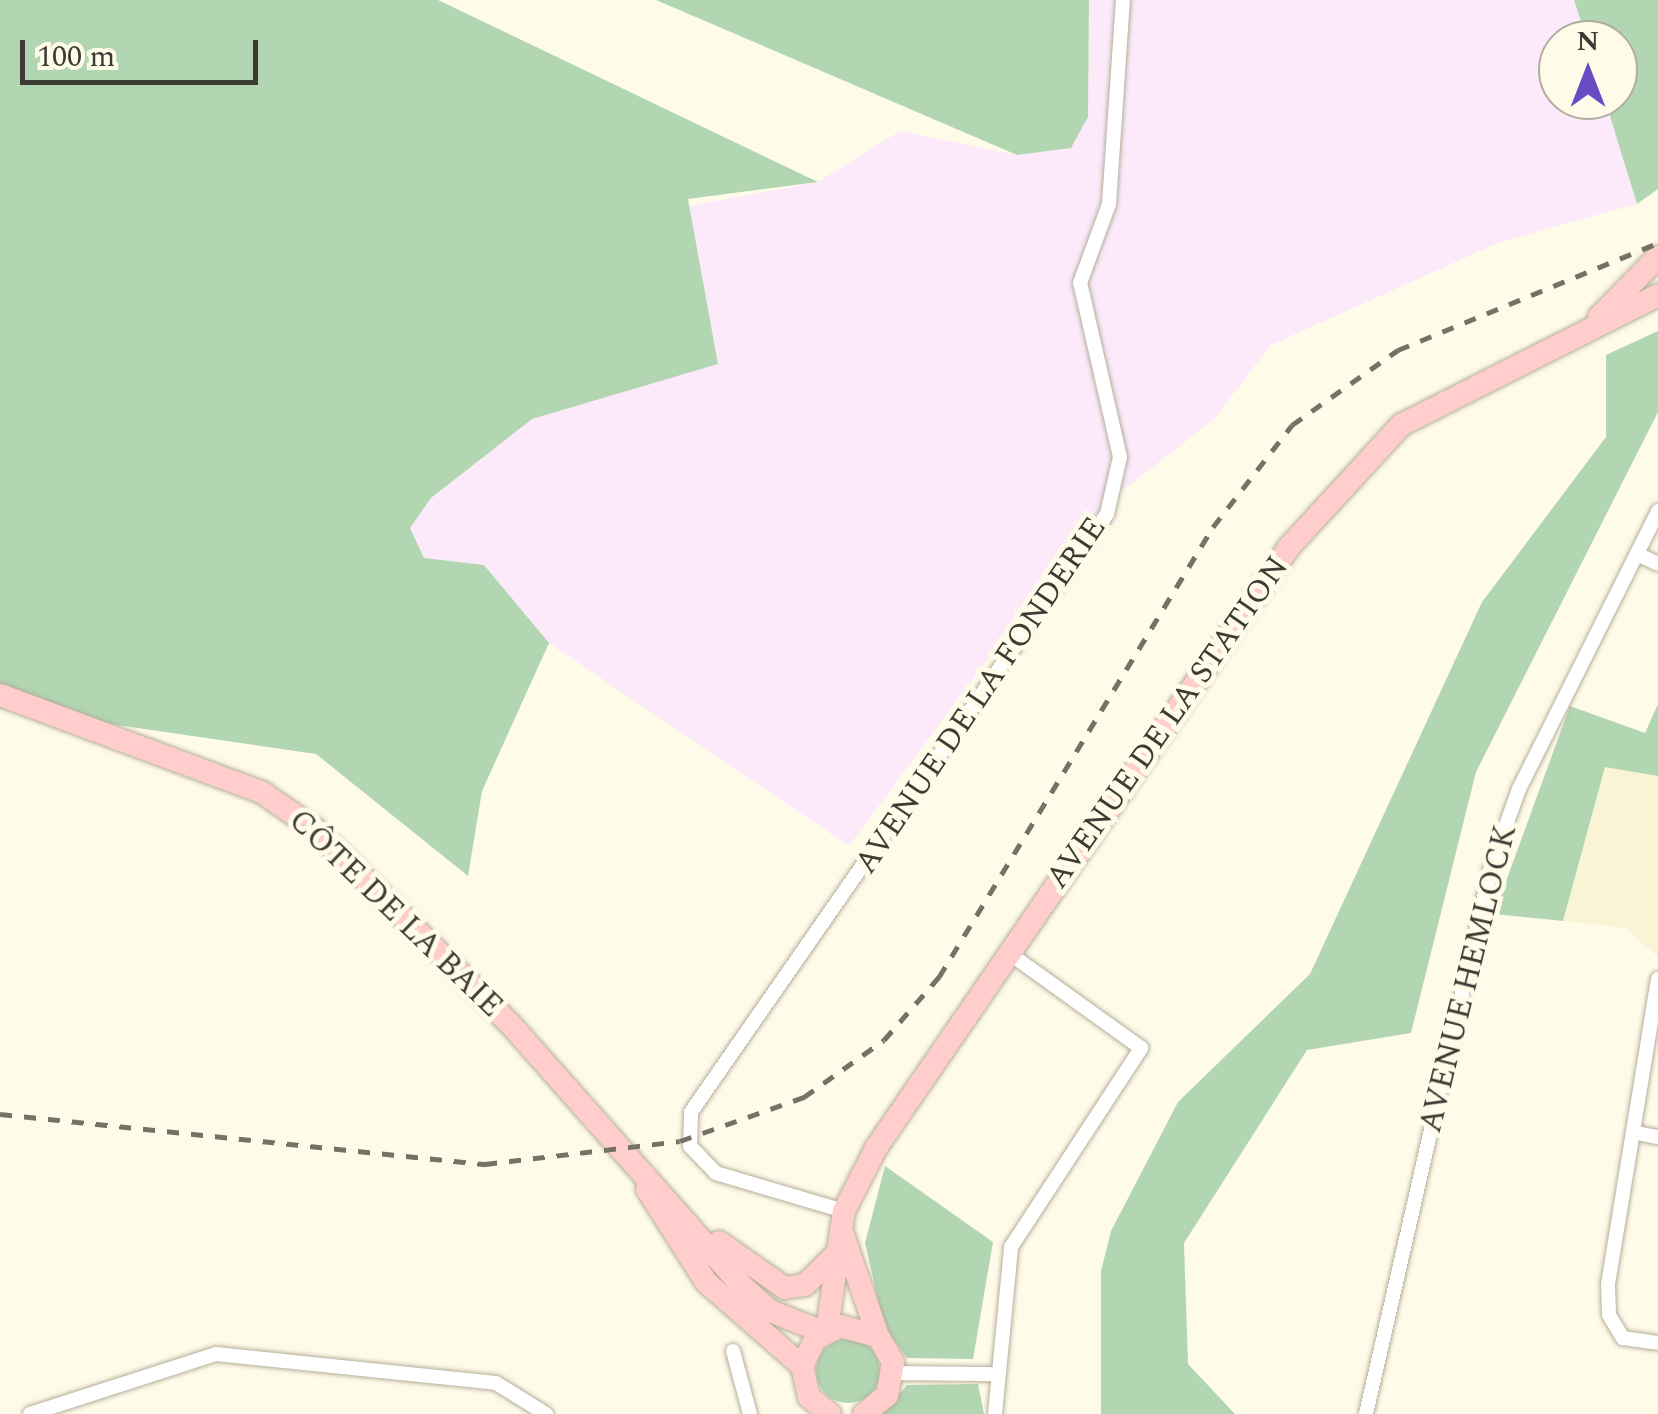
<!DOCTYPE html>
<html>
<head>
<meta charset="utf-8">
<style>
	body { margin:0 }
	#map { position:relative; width:1658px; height:1414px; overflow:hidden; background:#fffbe9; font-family:Spectral,serif }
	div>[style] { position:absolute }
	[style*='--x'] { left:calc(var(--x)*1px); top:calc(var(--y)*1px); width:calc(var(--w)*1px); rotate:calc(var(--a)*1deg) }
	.industrial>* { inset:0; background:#fceafb }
	.built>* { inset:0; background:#faf4d6 }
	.green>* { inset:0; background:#b2d6b2 }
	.round { border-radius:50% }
	.roads { filter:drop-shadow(0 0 2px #b4af9a) drop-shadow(0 0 2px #b4af9a) }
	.minor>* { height:14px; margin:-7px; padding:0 7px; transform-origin:7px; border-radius:7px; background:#fff }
	.primary>* { height:22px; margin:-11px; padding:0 11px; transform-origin:11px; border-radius:11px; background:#fecdcc }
	.rail>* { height:5px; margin-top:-2.5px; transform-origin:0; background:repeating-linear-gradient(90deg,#747166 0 12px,transparent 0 24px) }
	span { translate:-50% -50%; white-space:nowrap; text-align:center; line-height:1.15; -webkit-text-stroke:10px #fffbe9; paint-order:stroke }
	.street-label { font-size:32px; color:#3d3b33 }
	.north { position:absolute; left:1538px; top:20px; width:100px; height:100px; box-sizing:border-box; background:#fffbe9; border:2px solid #b1aea0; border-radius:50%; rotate:0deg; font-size:28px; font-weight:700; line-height:40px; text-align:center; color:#3d3b33 }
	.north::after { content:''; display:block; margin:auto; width:35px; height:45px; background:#694bc4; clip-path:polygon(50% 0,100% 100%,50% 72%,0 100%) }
	.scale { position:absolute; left:20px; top:40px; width:238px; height:45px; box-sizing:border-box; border:5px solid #3d3b33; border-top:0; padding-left:12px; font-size:30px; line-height:35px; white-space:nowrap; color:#3d3b33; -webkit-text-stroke:8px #fffbe9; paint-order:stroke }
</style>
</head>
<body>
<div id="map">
	<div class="industrial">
		<div style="clip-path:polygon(1089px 0,1574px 0,1587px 40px,1558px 40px,1558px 100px,1605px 100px,1637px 204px,1500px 242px,1271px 345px,1213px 420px,1099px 509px,849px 846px,549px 643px,484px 565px,424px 558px,410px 528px,431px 498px,532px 419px,717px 357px,689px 206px,818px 182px,900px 131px,1017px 155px,1071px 148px,1088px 116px)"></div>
	</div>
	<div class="built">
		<div style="clip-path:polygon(1605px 766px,1658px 776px,1658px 957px,1625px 928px,1563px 921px)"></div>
	</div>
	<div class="green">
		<div style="clip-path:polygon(0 0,438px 0,818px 182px,688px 199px,718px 364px,532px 419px,431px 498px,410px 528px,424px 558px,484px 565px,549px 643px,482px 791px,468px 876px,316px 754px,0 708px)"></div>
		<div style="clip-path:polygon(656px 0,1089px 0,1088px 117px,1071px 148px,1017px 155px)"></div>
		<div style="clip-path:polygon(1574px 0,1658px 0,1658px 189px,1637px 204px,1605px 100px,1618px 100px,1618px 40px,1587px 40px)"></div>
		<div style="clip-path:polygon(1658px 331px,1658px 412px,1476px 772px,1411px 1033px,1307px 1050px,1184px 1243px,1188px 1364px,1235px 1414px,1101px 1414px,1101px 1271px,1111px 1231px,1178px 1102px,1310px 974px,1482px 602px,1606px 437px,1606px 355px)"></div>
		<div style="clip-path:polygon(1658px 704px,1658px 776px,1605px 767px,1563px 921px,1494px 914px,1570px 706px,1645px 733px)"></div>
		<div style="clip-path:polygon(885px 1166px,993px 1242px,973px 1359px,907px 1358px,884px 1326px,865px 1243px)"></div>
		<div class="round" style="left:816px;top:1339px;width:64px;height:64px"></div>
		<div style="clip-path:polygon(978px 1384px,984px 1414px,882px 1414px,907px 1385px)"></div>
	</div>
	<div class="roads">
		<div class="minor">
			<div style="--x:1637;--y:554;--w:23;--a:25"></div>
			<div style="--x:1658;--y:979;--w:310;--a:99.3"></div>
			<div style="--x:1608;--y:1285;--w:30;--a:88"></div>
			<div style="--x:1609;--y:1315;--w:27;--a:59"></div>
			<div style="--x:1623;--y:1338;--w:35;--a:8"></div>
			<div style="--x:1637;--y:1133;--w:21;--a:11"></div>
			<div style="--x:844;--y:1211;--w:134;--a:-163.5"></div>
			<div style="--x:716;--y:1173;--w:37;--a:-134"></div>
			<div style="--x:690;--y:1146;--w:34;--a:-88"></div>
			<div style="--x:691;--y:1112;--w:728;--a:-55.18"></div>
			<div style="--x:1107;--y:514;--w:58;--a:-77.2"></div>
			<div style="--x:1120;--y:457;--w:179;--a:-102.9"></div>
			<div style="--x:1080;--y:283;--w:84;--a:-69.8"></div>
			<div style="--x:1109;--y:204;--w:204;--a:-86.1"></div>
			<div style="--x:733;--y:1351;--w:65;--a:74.9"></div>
			<div style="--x:894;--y:1373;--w:104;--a:0.6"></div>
			<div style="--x:30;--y:1414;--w:195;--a:-17.9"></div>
			<div style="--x:216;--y:1354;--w:281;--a:5.9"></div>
			<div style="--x:496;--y:1383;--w:59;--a:31.8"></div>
			<div style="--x:995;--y:1414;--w:168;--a:-84.5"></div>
			<div style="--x:1011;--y:1247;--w:238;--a:-56.8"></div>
			<div style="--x:1141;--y:1048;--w:163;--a:-144.3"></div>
			<div style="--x:1366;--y:1414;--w:561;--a:-77.13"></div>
			<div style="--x:1491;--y:867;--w:83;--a:-70.3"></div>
			<div style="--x:1519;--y:789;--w:311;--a:-63.4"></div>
		</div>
		<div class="primary">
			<div style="--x:1599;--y:317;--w:84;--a:-45.5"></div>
			<div style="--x:0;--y:695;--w:281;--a:20.4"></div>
			<div style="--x:263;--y:793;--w:65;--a:34.9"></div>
			<div style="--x:316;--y:830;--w:277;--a:45"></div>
			<div style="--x:512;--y:1026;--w:344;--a:48.5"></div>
			<div style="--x:740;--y:1284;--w:40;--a:42"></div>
			<div style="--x:770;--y:1311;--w:57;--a:21.6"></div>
			<div style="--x:647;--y:1189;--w:110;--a:57.6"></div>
			<div style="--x:706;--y:1282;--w:128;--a:41.2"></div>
			<div style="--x:841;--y:1229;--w:113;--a:70.9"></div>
			<div style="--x:719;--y:1242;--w:80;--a:34.9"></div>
			<div style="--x:785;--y:1288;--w:20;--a:-9"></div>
			<div style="--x:805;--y:1285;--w:41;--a:-45"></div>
			<div style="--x:827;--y:1330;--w:120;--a:-81.9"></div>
			<div style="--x:844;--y:1211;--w:71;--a:-63.1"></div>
			<div style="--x:876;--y:1148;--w:729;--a:-55.5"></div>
			<div style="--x:1289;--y:547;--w:166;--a:-47.4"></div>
			<div style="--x:1401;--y:425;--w:288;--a:-26.8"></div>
			<div style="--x:830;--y:1414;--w:27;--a:-141"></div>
			<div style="--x:809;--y:1397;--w:32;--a:-103"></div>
			<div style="--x:802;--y:1366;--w:30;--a:-64"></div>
			<div style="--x:815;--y:1339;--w:28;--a:-27"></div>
			<div style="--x:840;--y:1326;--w:39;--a:15"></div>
			<div style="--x:878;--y:1336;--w:30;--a:60"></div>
			<div style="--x:893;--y:1362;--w:34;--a:100"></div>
			<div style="--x:887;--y:1395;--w:30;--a:140"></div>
		</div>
	</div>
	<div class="rail">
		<div style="--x:0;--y:1114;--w:488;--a:5.9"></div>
		<div style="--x:485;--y:1164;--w:196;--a:-6.7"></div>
		<div style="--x:680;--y:1141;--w:132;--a:-19.5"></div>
		<div style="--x:804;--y:1097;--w:98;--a:-35.5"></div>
		<div style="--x:884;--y:1040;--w:84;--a:-48.9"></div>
		<div style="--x:939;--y:977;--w:527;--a:-58.66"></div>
		<div style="--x:1213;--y:527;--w:129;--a:-52.2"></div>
		<div style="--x:1292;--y:425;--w:130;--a:-35.3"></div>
		<div style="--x:1398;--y:350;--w:276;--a:-22.4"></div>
	</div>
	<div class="street-label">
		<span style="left:981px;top:696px;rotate:-56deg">AVENUE DE LA FONDERIE</span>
		<span style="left:1168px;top:723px;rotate:-55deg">AVENUE DE LA STATION</span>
		<span style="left:395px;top:914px;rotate:44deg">CÔTE DE LA BAIE</span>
		<span style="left:1469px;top:979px;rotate:-76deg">AVENUE HEMLOCK</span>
	</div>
	<div class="north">N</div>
	<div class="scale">100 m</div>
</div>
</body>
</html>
